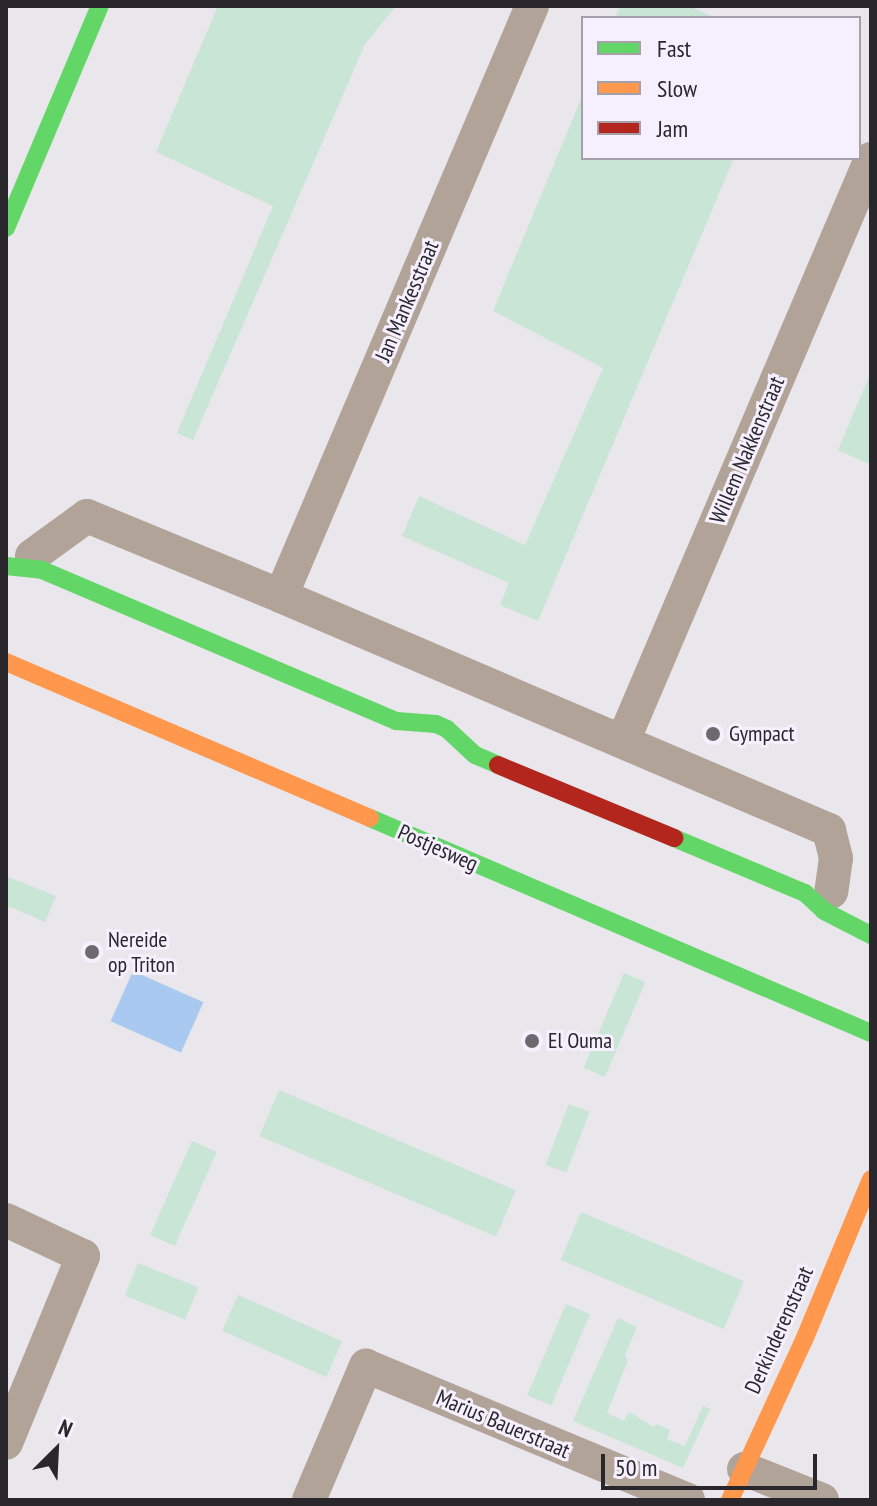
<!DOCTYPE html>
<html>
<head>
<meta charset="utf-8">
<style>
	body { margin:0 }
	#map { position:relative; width:877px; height:1506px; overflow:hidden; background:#e9e6ec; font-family:"PT Sans Narrow",sans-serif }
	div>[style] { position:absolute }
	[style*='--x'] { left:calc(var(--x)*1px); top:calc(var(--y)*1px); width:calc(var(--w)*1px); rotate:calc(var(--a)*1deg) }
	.green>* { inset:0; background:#c8e5d6; transform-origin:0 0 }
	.water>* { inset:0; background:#a9c9f1; transform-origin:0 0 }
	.street>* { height:34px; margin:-17px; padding:0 17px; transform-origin:17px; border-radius:17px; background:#b2a398 }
	.fast>* { height:18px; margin:-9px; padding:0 9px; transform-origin:9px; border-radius:9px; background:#63d668 }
	.slow>* { height:18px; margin:-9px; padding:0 9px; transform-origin:9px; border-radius:9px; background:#ff974d }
	.jam>* { height:18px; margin:-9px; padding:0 9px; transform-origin:9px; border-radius:9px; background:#b3261e }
	.dots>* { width:22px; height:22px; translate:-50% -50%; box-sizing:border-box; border:4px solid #f6f0fe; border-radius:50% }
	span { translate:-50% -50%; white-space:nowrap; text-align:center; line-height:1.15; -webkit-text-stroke:6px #f6f0fe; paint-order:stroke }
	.street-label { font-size:22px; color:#29272c }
	.poi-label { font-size:22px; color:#29272c }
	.left { translate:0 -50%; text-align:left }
	.frame { position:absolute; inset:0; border:8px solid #29272c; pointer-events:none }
	.legend { position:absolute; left:581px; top:16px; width:280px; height:144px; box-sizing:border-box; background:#f6f0fe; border:2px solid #a4a0aa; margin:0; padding:10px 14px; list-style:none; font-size:24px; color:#29272c }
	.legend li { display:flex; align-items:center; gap:16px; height:40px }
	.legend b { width:40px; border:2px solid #a4a0aa }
	.north { position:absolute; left:16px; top:1410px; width:80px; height:80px; -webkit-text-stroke:6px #f6f0fe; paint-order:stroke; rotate:24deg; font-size:22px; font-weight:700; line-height:32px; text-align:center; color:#29272c }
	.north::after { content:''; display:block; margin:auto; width:28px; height:36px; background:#29272c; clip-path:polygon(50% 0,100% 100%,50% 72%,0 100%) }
	.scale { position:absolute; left:601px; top:1454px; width:216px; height:36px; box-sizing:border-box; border:4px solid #29272c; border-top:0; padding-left:10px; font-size:24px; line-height:28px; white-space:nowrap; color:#29272c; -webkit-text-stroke:6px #f6f0fe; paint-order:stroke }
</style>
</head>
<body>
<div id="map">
	<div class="green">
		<div style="clip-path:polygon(218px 6px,396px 6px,365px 44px,193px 440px,177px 433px,273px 206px,156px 152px)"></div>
		<div style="clip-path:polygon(620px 6px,688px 6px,717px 18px,615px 18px)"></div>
		<div style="clip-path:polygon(583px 94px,583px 158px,734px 158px,538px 621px,500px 605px,509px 583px,402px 536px,419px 496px,525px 545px,603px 368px,493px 311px)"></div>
		<div style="clip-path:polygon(871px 372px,871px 465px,838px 450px)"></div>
		<div style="clip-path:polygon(6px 876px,56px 896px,45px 922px,6px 905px)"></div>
		<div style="left:624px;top:973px;width:23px;height:103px;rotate:23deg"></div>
		<div style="left:279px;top:1090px;width:257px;height:50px;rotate:23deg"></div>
		<div style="left:569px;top:1104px;width:22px;height:65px;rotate:21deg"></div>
		<div style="left:192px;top:1141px;width:27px;height:103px;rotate:24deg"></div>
		<div style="left:581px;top:1212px;width:177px;height:52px;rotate:23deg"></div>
		<div style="left:138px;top:1263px;width:65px;height:35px;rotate:22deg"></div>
		<div style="left:238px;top:1295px;width:114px;height:39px;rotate:24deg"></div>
		<div style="left:566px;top:1304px;width:26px;height:99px;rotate:23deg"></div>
		<div style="clip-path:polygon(618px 1318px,637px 1327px,625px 1355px,628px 1360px,607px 1413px,624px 1421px,629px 1412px,654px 1427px,656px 1424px,670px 1430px,667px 1439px,685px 1446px,703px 1406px,710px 1409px,683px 1468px,573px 1421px)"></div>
	</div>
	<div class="water">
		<div style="left:133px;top:971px;width:77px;height:55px;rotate:24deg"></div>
	</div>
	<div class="street">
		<div style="--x:32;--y:556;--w:68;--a:-36"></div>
		<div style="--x:87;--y:516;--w:210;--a:22.4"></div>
		<div style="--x:281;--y:596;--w:596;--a:23.12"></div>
		<div style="--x:829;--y:830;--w:29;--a:76"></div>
		<div style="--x:836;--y:858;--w:34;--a:98"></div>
		<div style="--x:281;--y:596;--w:641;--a:-66.95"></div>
		<div style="--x:623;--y:741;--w:633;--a:-66.92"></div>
		<div style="--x:6;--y:1220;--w:85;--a:25.1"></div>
		<div style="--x:83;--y:1256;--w:202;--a:112.4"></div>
		<div style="--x:744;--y:1469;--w:84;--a:21.7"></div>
		<div style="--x:309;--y:1500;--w:146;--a:-67"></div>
		<div style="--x:366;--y:1366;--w:349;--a:22.6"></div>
	</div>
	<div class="fast">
		<div style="--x:6;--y:228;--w:241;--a:-67.1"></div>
		<div style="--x:6;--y:566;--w:36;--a:6"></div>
		<div style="--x:42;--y:570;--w:385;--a:23.1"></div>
		<div style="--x:396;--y:721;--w:40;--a:4.3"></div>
		<div style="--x:436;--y:724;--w:12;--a:24"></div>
		<div style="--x:447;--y:729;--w:38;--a:43"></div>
		<div style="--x:475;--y:755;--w:25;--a:23"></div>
		<div style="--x:370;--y:818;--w:545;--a:23.23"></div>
		<div style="--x:674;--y:838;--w:142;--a:22.8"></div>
		<div style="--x:805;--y:893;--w:26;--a:43"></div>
		<div style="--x:824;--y:911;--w:53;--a:27.1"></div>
	</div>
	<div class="slow">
		<div style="--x:6;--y:662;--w:396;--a:23.2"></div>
		<div style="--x:730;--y:1500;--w:176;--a:-65.2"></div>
		<div style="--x:804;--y:1340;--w:174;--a:-67.4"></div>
	</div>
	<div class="jam">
		<div style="--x:498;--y:765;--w:191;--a:22.5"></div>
	</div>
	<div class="dots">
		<div style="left:713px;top:734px;background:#6c6a6f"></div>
		<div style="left:92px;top:952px;background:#6c6a6f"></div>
		<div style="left:532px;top:1041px;background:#6c6a6f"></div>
	</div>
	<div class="street-label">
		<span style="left:407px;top:301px;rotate:-67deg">Jan Mankesstraat</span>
		<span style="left:747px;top:450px;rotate:-67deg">Willem Nakkenstraat</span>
		<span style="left:438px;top:848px;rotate:24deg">Postjesweg</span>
		<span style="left:779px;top:1330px;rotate:-66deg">Derkinderenstraat</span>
		<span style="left:503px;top:1424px;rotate:23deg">Marius Bauerstraat</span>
	</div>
	<div class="poi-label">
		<span class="left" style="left:729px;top:734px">Gympact</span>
		<span class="left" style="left:108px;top:952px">Nereide<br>op Triton</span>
		<span class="left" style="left:548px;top:1041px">El Ouma</span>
	</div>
	<div class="frame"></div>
	<ul class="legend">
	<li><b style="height:10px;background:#63d668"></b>Fast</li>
	<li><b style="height:10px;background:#ff974d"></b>Slow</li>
	<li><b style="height:10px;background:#b3261e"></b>Jam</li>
	</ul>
	<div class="north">N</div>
	<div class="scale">50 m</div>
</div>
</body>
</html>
